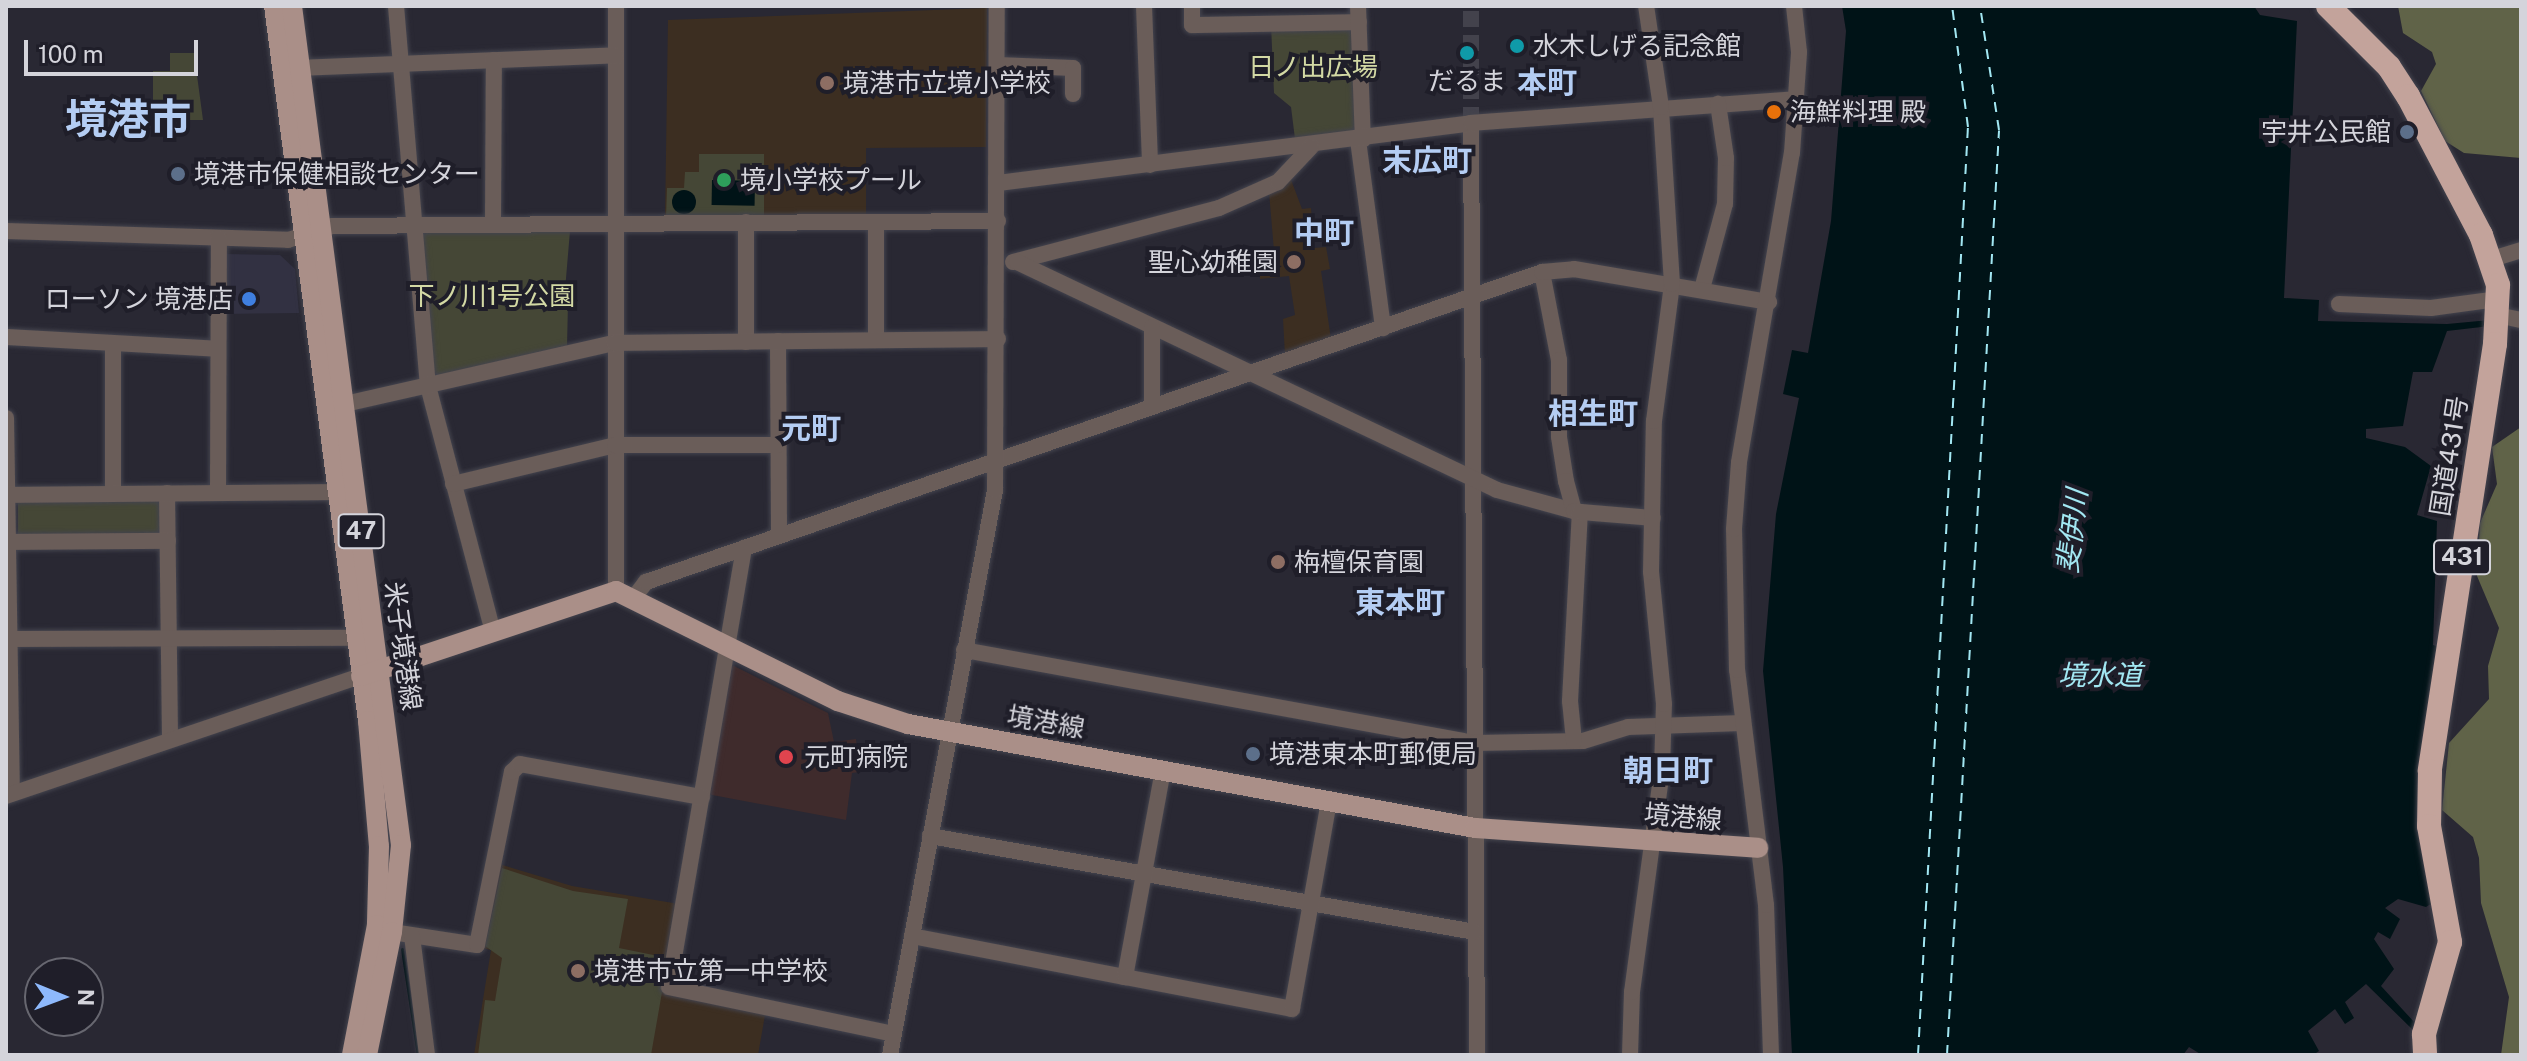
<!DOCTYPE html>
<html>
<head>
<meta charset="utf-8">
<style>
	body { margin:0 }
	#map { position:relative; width:2527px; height:1061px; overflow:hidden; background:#292833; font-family:"Public Sans","Noto Sans JP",sans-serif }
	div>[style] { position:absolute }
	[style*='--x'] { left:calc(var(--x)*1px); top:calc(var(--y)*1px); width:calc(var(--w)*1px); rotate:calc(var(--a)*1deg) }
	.built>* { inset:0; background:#323142 }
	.education>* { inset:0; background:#3c2e21 }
	.medical>* { inset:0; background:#3f2b2c }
	.green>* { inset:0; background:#454736; transform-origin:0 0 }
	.forest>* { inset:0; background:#606348 }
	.water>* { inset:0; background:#001317; transform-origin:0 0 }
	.round { border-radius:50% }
	.stream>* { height:3px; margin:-1.5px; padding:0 1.5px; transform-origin:1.5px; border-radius:1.5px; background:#001317 }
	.ferry>* { height:2px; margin-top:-1px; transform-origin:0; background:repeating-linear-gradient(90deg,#a2e7f2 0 10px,transparent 0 18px) }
	.minor-tunnel>* { height:16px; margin-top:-8px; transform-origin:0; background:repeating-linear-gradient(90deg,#43424c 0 16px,transparent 0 24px) }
	.roads { filter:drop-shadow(0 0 2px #44444e) drop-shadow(0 0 2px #44444e) }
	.minor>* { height:16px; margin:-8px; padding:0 8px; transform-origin:8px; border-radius:8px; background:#6a5d59 }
	.major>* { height:20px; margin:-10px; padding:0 10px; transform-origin:10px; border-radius:10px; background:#aa8f88 }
	.highway>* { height:24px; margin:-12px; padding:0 12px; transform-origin:12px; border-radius:12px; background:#c3a39b }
	.dots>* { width:22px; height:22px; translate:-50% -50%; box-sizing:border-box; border:4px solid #1f1e29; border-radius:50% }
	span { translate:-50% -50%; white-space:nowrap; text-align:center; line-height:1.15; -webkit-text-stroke:8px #1f1e29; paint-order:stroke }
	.shield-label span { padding:2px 6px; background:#1f1e29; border:2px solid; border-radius:6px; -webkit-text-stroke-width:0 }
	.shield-label { font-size:24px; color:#d4d4db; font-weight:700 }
	.poi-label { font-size:26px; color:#d4d4db }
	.left { translate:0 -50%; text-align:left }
	.right { translate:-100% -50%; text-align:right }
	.park-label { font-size:26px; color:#d3d9a4 }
	.street-label { font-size:26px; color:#d4d4db }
	.water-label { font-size:28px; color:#a2e7f2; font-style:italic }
	.quarter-label { font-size:30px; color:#b4cdf3; font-weight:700 }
	.town-label { font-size:42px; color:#b4cdf3; font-weight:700 }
	.frame { position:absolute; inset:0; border:8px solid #d4d4db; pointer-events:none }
	.north { position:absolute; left:24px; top:957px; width:80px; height:80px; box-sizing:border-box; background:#1f1e29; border:2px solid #676770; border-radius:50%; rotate:91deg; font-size:22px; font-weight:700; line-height:32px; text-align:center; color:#d4d4db }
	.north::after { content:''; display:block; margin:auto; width:28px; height:36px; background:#8eb9fc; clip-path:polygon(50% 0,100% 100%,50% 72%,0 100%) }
	.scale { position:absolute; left:24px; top:40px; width:174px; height:36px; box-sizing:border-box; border:4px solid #d4d4db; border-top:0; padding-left:10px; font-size:24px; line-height:28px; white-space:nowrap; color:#d4d4db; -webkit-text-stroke:6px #1f1e29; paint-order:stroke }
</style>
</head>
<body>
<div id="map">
	<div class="built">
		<div style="clip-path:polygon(224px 254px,280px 255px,295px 269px,299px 313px,224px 314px)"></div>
	</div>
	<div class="education">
		<div style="clip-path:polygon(987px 8px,986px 147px,866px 148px,866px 218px,665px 219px,668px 20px)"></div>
		<div style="clip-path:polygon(1290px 177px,1302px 209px,1311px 208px,1314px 248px,1326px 247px,1330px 269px,1321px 271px,1331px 339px,1285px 355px,1283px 319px,1295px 315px,1289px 276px,1260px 279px,1258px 255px,1274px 251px,1269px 192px)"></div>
		<div style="clip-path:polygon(499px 864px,572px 886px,679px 904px,666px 992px,765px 1015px,758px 1055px,474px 1055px,491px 950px,482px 948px)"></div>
	</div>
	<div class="medical">
		<div style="clip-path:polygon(732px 665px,828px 713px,834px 742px,856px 739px,859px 772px,852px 773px,846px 820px,707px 794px)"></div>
	</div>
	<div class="green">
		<div style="clip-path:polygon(1271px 25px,1352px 28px,1358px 125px,1349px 136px,1295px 139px,1291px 107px,1274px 93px)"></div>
		<div style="clip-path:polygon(170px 53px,194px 53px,203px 120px,153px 120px,153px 71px,170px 71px)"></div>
		<div style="clip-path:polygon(699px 154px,764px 154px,764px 215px,666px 218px,667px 188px,684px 188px,685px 172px,699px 172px)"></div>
		<div style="clip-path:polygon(422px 229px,570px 231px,564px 302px,568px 303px,567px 347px,433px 378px)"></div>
		<div style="left:18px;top:500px;width:142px;height:35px"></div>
		<div style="clip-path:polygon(502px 868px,573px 891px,628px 899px,619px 948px,668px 958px,651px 1055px,478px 1055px,485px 1000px,495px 1001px,502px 958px,485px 946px)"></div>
	</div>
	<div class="forest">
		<div style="clip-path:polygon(2398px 6px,2521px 6px,2521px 158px,2464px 153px,2445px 141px,2421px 91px,2436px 64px,2432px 52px,2403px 33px)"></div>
		<div style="clip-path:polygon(2521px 427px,2521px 1055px,2501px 1055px,2509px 997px,2481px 903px,2479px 858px,2473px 837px,2442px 810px,2449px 743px,2489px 699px,2488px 666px,2499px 628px,2477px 576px,2480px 523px,2497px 484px,2492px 447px)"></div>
	</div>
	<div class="water">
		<div style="clip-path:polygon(1842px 6px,2254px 6px,2260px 15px,2297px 21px,2284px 298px,2319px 300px,2318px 321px,2447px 324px,2490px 320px,2490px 326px,2447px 331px,2432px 372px,2413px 372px,2403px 426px,2366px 429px,2366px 438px,2405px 447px,2431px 466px,2417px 515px,2437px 521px,2433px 645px,2442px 648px,2437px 900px,2426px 907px,2398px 899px,2385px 908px,2400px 919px,2390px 939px,2378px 932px,2374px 939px,2394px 969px,2381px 986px,2415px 1023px,2412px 1029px,2366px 984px,2345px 1002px,2354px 1018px,2345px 1024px,2335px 1009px,2308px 1031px,2319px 1051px,2313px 1055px,2202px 1055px,2189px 1047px,2183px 1055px,1792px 1055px,1783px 867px,1763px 671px,1776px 514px,1799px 398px,1783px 394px,1792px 350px,1808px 353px,1831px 221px,1846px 31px)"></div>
		<div style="left:712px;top:180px;width:43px;height:25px;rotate:1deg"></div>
		<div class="round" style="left:672px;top:190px;width:24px;height:24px"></div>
	</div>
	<div class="stream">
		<div style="--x:402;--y:949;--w:107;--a:81.4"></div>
	</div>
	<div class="ferry">
		<div style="--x:1918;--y:1055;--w:929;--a:-86.92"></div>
		<div style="--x:1968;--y:127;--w:122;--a:-97.5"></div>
		<div style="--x:1947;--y:1055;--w:926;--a:-86.78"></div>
		<div style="--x:1999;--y:130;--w:125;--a:-98.7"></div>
	</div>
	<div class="minor-tunnel">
		<div style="--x:1471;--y:123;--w:117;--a:-90"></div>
	</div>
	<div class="roads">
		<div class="minor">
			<div style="--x:396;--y:6;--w:381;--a:85.2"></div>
			<div style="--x:428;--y:386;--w:254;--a:75.2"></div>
			<div style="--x:616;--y:6;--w:585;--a:90"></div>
			<div style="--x:1144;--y:6;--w:159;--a:87.8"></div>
			<div style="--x:1192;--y:6;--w:19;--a:90"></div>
			<div style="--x:1192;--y:25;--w:167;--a:-1"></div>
			<div style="--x:1358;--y:6;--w:134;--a:87.9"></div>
			<div style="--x:998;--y:65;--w:75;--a:2.3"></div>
			<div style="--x:1073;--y:68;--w:26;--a:90"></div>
			<div style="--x:299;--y:68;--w:317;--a:-2.3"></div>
			<div style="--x:1471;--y:123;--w:932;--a:89.63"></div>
			<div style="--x:1358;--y:140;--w:190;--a:82.4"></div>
			<div style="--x:998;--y:183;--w:477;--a:-7.2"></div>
			<div style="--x:1471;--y:123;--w:327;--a:-4.2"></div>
			<div style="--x:876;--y:223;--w:117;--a:90"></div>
			<div style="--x:493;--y:224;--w:164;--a:-89.7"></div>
			<div style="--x:6;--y:231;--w:282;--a:1.8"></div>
			<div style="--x:288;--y:240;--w:46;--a:-17.7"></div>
			<div style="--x:332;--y:226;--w:666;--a:-0.43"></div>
			<div style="--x:2492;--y:259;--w:30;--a:-17"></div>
			<div style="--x:1013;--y:262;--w:213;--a:-14.7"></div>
			<div style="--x:1219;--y:208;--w:64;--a:-23.8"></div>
			<div style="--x:1278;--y:182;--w:48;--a:-46.7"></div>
			<div style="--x:1017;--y:262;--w:531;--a:25.41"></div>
			<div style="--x:1497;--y:490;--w:80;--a:15.3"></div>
			<div style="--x:1542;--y:272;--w:90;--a:79.1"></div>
			<div style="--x:1559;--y:360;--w:77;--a:90"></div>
			<div style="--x:1559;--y:437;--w:45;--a:81"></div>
			<div style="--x:1566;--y:481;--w:31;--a:75"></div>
			<div style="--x:1574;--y:511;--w:6;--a:9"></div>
			<div style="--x:1702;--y:289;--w:88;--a:-74.9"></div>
			<div style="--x:1725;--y:204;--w:46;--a:-88.8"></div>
			<div style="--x:1726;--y:158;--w:55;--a:-98.4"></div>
			<div style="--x:2339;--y:304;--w:92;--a:2.5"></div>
			<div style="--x:2431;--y:308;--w:68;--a:-7.7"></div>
			<div style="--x:2497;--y:315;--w:25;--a:12"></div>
			<div style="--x:6;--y:337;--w:212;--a:3.2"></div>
			<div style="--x:778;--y:341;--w:193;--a:89.7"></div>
			<div style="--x:746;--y:342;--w:120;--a:-90"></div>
			<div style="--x:345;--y:404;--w:276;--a:-12.8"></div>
			<div style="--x:614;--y:343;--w:384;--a:-0.6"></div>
			<div style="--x:1152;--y:406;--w:79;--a:-90"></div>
			<div style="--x:6;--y:418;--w:375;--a:89.1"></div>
			<div style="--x:453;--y:484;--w:167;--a:-13.5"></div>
			<div style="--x:615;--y:445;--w:163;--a:0"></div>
			<div style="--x:167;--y:493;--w:245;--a:89.3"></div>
			<div style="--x:218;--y:493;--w:255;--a:-89.8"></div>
			<div style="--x:113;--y:494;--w:147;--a:-90"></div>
			<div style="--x:6;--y:495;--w:329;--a:-0.5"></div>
			<div style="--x:6;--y:542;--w:162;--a:-0.4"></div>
			<div style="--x:744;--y:548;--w:445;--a:99.7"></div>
			<div style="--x:669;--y:987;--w:229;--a:11.8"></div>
			<div style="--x:635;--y:596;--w:18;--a:-52"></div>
			<div style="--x:646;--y:582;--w:948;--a:-19.08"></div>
			<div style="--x:1542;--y:272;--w:32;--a:-5"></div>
			<div style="--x:1574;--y:269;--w:198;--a:9.6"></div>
			<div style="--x:6;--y:639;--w:350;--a:-0.2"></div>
			<div style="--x:964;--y:650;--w:518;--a:10.33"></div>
			<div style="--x:1474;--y:743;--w:109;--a:-1.1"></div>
			<div style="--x:1583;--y:741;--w:47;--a:-17.3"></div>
			<div style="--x:1628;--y:727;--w:114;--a:-2"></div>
			<div style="--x:1574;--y:741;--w:40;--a:-95.7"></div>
			<div style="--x:1570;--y:701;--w:189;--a:-87"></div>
			<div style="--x:1580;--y:512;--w:73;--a:4.7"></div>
			<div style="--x:6;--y:796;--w:375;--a:-18.7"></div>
			<div style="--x:930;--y:836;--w:553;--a:9.99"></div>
			<div style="--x:392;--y:932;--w:86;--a:8.7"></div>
			<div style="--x:477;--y:945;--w:177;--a:-78.6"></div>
			<div style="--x:512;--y:772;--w:11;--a:-45"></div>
			<div style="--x:520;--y:764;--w:185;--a:10.3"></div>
			<div style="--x:412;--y:936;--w:120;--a:82.8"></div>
			<div style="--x:912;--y:936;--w:217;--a:10.9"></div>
			<div style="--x:1125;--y:977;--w:210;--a:-79.6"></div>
			<div style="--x:1125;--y:977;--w:170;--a:10.8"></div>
			<div style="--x:1292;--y:1009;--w:210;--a:-79.9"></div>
			<div style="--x:890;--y:1055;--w:575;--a:-79.47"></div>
			<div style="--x:995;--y:490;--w:484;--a:-89.8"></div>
			<div style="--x:1630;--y:1055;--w:63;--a:-88.2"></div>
			<div style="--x:1632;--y:992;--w:224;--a:-82.3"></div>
			<div style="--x:1662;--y:770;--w:66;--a:-88.3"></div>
			<div style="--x:1664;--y:704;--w:133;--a:-95.6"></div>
			<div style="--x:1651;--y:572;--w:151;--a:-88.9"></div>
			<div style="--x:1654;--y:421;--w:138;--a:-82.5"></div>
			<div style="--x:1672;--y:284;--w:177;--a:-93.6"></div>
			<div style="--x:1661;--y:107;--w:102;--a:-98.4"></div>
			<div style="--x:1771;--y:1055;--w:150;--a:-91.9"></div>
			<div style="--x:1766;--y:905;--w:237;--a:-97"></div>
			<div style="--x:1737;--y:670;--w:141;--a:-91.2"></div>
			<div style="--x:1734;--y:529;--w:67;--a:-85.7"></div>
			<div style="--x:1739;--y:462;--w:314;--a:-80.3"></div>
			<div style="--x:1792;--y:153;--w:101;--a:-86"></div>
			<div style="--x:1799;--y:52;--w:46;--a:-96.2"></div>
		</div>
		<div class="major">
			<div style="--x:274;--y:6;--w:721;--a:82.51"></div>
			<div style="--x:368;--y:721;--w:125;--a:85"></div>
			<div style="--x:379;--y:846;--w:79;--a:91.5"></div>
			<div style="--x:377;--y:925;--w:132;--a:100.9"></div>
			<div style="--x:292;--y:6;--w:846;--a:82.6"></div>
			<div style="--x:401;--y:845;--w:87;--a:95.9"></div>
			<div style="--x:392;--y:932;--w:126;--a:101.5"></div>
			<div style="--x:361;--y:676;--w:269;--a:-18.4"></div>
			<div style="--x:616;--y:591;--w:248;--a:26.4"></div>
			<div style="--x:838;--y:701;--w:74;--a:18.2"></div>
			<div style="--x:908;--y:724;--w:576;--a:10.39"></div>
			<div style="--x:1475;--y:828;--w:284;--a:4"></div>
		</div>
		<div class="highway">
			<div style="--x:2328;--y:6;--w:86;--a:45"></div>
			<div style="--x:2389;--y:67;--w:35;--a:57"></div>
			<div style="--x:2408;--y:96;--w:157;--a:62.3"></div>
			<div style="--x:2481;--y:235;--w:53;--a:71.2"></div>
			<div style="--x:2498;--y:285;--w:59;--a:92.9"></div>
			<div style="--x:2495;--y:344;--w:432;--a:98.7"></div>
			<div style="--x:2430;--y:771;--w:55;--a:91"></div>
			<div style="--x:2429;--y:826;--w:118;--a:79.7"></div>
			<div style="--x:2450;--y:942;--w:96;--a:105.8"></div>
			<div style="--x:2424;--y:1034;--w:21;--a:87"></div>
		</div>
	</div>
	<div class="dots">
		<div style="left:1517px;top:46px;background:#0f9aa8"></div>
		<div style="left:1467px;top:53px;background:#0f9aa8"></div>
		<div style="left:827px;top:83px;background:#8d6e63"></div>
		<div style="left:1774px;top:112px;background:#e8710a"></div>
		<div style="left:2407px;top:132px;background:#5c6f8a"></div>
		<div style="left:178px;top:174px;background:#5c6f8a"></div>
		<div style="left:724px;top:180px;background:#2e9e5b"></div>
		<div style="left:1294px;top:262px;background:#8d6e63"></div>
		<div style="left:249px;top:299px;background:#3f7fe0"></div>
		<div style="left:1278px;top:562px;background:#8d6e63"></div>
		<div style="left:1253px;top:754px;background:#5c6f8a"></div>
		<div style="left:786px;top:757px;background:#e0444e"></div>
		<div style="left:578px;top:971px;background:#8d6e63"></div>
	</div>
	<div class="shield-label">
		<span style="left:361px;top:531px">47</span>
		<span style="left:2462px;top:557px">431</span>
	</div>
	<div class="poi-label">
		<span class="left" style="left:1533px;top:46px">水木しげる記念館</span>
		<span style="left:1467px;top:81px">だるま</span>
		<span class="left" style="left:843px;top:83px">境港市立境小学校</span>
		<span class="left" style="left:1790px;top:112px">海鮮料理 殿</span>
		<span class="right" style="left:2391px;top:132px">宇井公民館</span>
		<span class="left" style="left:194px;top:174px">境港市保健相談センター</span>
		<span class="left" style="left:740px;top:180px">境小学校プール</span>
		<span class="right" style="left:1278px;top:262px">聖心幼稚園</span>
		<span class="right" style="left:233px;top:299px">ローソン 境港店</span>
		<span class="left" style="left:1294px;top:562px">栴檀保育園</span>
		<span class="left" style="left:1269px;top:754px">境港東本町郵便局</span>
		<span class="left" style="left:804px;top:757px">元町病院</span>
		<span class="left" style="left:594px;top:971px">境港市立第一中学校</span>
	</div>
	<div class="park-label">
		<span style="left:1313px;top:67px">日ノ出広場</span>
		<span style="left:492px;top:296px">下ノ川1号公園</span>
	</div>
	<div class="street-label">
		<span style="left:2449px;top:456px;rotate:-81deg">国道431号</span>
		<span style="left:403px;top:646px;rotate:82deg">米子境港線</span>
		<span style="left:1046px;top:722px;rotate:10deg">境港線</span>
		<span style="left:1683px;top:817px;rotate:5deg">境港線</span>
	</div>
	<div class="water-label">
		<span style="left:2072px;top:531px;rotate:-83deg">斐伊川</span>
		<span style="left:2100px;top:675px">境水道</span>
	</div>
	<div class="quarter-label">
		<span style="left:1547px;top:82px">本町</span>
		<span style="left:1427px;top:160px">末広町</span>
		<span style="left:1324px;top:232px">中町</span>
		<span style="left:1593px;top:413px">相生町</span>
		<span style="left:811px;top:428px">元町</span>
		<span style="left:1400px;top:602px">東本町</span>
		<span style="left:1668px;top:770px">朝日町</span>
	</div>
	<div class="town-label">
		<span style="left:128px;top:119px">境港市</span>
	</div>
	<div class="frame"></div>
	<div class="north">N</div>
	<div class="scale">100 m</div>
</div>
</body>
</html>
